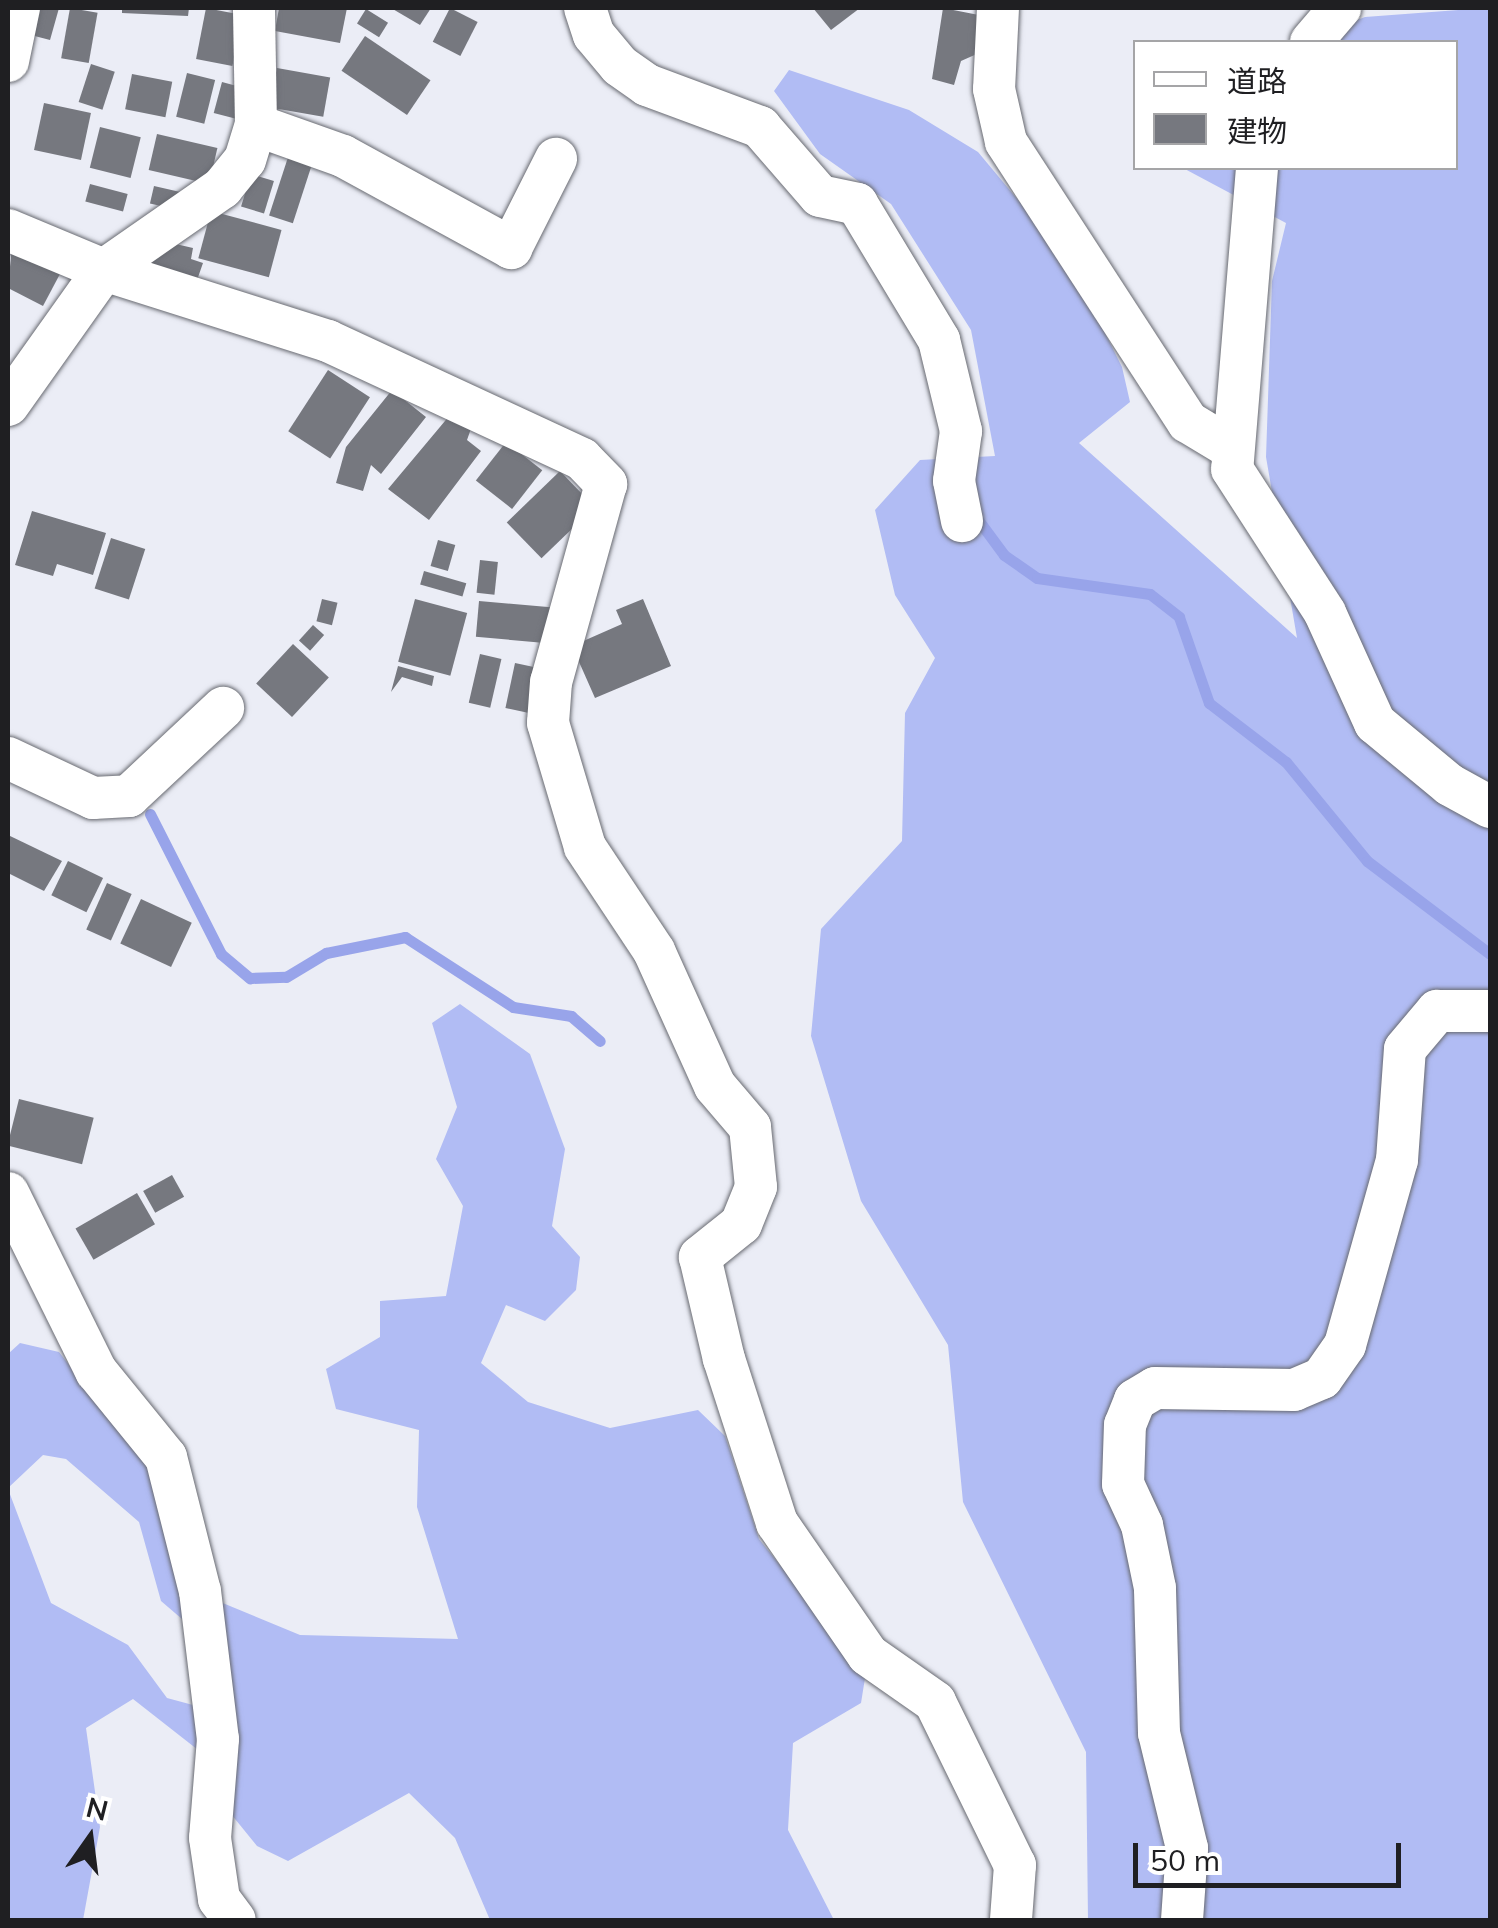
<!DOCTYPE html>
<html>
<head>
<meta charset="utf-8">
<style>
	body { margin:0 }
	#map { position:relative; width:1498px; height:1928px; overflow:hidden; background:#ebedf6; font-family:Mulish,"Noto Sans JP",sans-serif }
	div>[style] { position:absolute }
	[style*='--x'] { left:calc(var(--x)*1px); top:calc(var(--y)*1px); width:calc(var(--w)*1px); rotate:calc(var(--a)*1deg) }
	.forest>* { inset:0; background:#b1bcf4 }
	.stream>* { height:11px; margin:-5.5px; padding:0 5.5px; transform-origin:5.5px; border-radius:5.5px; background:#98a4ea }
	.building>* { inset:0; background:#76787f; transform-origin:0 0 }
	.roads { filter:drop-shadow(0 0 2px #686a71) drop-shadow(0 0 2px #686a71) }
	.street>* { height:42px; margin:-21px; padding:0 21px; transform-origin:21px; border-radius:21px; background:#fff }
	span { translate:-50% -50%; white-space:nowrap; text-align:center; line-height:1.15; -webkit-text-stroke:8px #fff; paint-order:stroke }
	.frame { position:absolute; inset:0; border:10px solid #1f1f22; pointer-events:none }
	.legend { position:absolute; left:1133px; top:40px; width:325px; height:130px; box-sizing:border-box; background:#fff; border:2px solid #a5a5a7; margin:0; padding:12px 18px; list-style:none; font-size:30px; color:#1f1f22 }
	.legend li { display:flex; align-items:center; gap:20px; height:50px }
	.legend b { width:50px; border:2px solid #a5a5a7 }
	.north { position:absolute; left:40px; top:1788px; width:100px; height:100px; -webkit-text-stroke:8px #fff; paint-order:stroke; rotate:14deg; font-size:28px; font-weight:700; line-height:40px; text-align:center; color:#1f1f22 }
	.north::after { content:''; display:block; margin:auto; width:35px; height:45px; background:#1f1f22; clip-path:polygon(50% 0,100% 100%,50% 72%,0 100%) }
	.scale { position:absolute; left:1133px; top:1843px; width:268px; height:45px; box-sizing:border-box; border:5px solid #1f1f22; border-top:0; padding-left:12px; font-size:30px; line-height:35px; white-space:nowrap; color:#1f1f22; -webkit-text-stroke:8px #fff; paint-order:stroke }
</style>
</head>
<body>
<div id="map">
	<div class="forest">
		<div style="clip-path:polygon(1485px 8px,1490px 8px,1490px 1920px,1088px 1920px,1086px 1752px,963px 1502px,948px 1345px,861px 1201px,811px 1036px,821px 929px,902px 841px,905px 713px,935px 658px,895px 595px,875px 510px,920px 460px,995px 456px,971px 330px,891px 204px,820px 154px,774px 91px,789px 70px,909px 110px,978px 152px,1069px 261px,1122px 367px,1130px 402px,1079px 443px,1297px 638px,1266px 457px,1272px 281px,1286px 223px,1183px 168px,1456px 168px,1456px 42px,1300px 42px,1365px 17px)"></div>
		<div style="clip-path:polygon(460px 1004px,530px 1054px,565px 1149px,552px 1226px,580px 1257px,576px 1290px,545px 1321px,506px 1305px,481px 1363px,528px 1402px,610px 1428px,698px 1410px,725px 1436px,759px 1539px,866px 1672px,861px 1703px,793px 1743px,788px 1830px,834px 1920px,490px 1920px,455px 1838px,409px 1793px,288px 1861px,257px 1846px,231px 1814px,230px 1775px,133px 1699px,86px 1728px,100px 1827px,83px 1920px,8px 1920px,8px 1489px,51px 1603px,128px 1645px,167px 1698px,193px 1705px,217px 1649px,161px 1601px,139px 1522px,66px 1459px,43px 1455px,8px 1488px,8px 1354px,20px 1343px,59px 1352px,147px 1465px,213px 1599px,300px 1635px,458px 1639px,417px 1507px,419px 1430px,336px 1409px,326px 1369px,380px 1337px,380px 1301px,446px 1296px,463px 1206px,436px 1159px,457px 1107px,432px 1023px)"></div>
	</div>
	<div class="stream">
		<div style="--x:976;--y:517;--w:47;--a:53.6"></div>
		<div style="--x:1004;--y:555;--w:40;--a:34.9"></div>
		<div style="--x:1037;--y:578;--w:114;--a:8.1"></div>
		<div style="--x:1150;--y:594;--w:37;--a:38"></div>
		<div style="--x:1179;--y:617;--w:91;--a:70.8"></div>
		<div style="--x:1209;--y:703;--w:97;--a:37.5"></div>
		<div style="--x:1286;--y:762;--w:128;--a:50.7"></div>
		<div style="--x:1367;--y:861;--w:154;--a:37.1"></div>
		<div style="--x:150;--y:814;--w:157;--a:63.1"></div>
		<div style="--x:221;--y:954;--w:38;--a:40"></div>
		<div style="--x:250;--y:978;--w:36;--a:-2"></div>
		<div style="--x:286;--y:977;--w:47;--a:-31"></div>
		<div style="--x:326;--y:953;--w:81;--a:-11.4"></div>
		<div style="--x:405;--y:937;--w:129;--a:32.9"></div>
		<div style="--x:513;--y:1007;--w:59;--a:8.8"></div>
		<div style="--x:571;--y:1016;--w:38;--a:41"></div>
	</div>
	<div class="building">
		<div style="clip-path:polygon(34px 8px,59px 8px,50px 40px,27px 34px)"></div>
		<div style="left:70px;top:8px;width:28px;height:51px;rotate:10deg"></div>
		<div style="clip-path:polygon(122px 8px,189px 8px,188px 16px,122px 13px)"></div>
		<div style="left:206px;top:8px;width:37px;height:52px;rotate:11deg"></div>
		<div style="clip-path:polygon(279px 8px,347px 8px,340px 43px,275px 31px)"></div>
		<div style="clip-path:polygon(391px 8px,431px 8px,420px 25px)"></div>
		<div style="left:450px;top:8px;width:31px;height:38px;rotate:27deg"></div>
		<div style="clip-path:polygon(813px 8px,860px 8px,831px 30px)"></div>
		<div style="clip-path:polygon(943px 8px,989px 17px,979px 53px,961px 61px,954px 85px,932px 79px)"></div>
		<div style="left:366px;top:9px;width:26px;height:17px;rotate:32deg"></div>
		<div style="left:365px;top:36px;width:79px;height:42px;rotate:34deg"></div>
		<div style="left:91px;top:64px;width:25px;height:40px;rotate:18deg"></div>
		<div style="left:277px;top:68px;width:54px;height:40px;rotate:10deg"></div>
		<div style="left:187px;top:73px;width:29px;height:45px;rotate:14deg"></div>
		<div style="left:132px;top:74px;width:41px;height:36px;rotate:11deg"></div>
		<div style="left:222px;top:82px;width:23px;height:32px;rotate:15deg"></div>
		<div style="left:44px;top:103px;width:48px;height:48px;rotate:12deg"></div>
		<div style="left:100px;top:127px;width:42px;height:42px;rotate:14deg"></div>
		<div style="left:157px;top:134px;width:62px;height:37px;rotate:13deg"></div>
		<div style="left:291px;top:148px;width:25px;height:71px;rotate:18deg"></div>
		<div style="left:251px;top:174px;width:24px;height:34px;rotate:17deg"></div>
		<div style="left:90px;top:184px;width:39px;height:18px;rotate:15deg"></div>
		<div style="left:154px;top:186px;width:28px;height:18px;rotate:13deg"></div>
		<div style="left:211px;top:211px;width:73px;height:49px;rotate:15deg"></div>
		<div style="clip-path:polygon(167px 242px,193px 248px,191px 259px,203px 263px,196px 283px,136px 263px)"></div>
		<div style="clip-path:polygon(12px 245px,61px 272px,43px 306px,8px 288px)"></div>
		<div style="left:328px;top:370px;width:50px;height:73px;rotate:33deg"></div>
		<div style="clip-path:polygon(392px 390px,426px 417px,381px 474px,371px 465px,363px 491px,336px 483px,346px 447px)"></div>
		<div style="clip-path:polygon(450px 415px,474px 420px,467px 440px,481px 451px,429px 520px,388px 489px)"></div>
		<div style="left:506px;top:442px;width:46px;height:49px;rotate:38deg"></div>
		<div style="left:560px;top:471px;width:50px;height:74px;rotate:46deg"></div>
		<div style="clip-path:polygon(32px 511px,106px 533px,93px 575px,57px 564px,53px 576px,15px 565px)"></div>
		<div style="left:111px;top:538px;width:36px;height:53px;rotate:18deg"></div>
		<div style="left:438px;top:540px;width:18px;height:27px;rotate:16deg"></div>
		<div style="left:480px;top:560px;width:18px;height:33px;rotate:6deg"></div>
		<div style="left:424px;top:571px;width:44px;height:14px;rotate:16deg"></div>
		<div style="left:322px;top:599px;width:16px;height:23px;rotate:14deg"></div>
		<div style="left:415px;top:599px;width:54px;height:65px;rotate:15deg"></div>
		<div style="clip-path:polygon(643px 599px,671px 666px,595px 698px,572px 646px,622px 624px,616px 610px)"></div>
		<div style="left:479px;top:601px;width:72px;height:36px;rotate:5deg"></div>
		<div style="left:313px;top:625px;width:15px;height:21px;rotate:42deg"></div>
		<div style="left:293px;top:644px;width:49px;height:54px;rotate:43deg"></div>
		<div style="left:480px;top:654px;width:22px;height:50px;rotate:13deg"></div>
		<div style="left:515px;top:663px;width:30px;height:46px;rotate:12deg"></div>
		<div style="clip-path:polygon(398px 666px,434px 676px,432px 686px,402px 677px,391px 692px)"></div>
		<div style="clip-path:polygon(8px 835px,62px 861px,44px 891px,8px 873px)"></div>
		<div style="left:68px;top:861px;width:39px;height:38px;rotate:26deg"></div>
		<div style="left:107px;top:883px;width:27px;height:51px;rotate:24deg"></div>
		<div style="left:141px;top:899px;width:56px;height:49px;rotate:25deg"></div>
		<div style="left:19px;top:1099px;width:77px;height:48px;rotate:14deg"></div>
		<div style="left:172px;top:1175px;width:25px;height:33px;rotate:61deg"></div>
		<div style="left:137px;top:1193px;width:36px;height:71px;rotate:60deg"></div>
	</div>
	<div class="roads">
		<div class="street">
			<div style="--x:585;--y:8;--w:28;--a:72"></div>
			<div style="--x:594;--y:35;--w:40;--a:50"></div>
			<div style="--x:620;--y:66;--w:33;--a:35"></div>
			<div style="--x:647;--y:85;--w:121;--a:20.4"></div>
			<div style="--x:760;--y:127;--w:91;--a:49"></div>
			<div style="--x:820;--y:196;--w:38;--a:12"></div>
			<div style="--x:857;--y:204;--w:159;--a:58.9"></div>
			<div style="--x:939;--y:340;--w:94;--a:76.4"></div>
			<div style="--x:961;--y:431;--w:50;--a:98"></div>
			<div style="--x:954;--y:481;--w:41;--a:78.7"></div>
			<div style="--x:998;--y:8;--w:81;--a:92.8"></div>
			<div style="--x:994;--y:89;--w:54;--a:77.2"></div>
			<div style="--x:1006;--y:142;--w:334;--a:57"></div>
			<div style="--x:1188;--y:422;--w:50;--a:31.2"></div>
			<div style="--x:1311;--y:42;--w:45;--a:-49.5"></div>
			<div style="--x:8;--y:61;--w:54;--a:-78.3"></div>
			<div style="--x:256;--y:125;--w:92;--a:19.6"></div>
			<div style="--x:343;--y:156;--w:192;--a:28.7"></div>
			<div style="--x:511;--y:248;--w:100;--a:-63.2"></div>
			<div style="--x:1257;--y:168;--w:302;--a:94.7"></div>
			<div style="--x:1232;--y:469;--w:171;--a:57.1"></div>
			<div style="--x:1325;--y:613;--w:121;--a:65.6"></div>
			<div style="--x:1375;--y:723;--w:97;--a:39.6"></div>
			<div style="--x:1450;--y:785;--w:46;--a:28.8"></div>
			<div style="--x:8;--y:230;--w:104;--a:22.6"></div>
			<div style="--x:104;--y:270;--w:235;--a:17.6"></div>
			<div style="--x:328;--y:341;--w:280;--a:24.9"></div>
			<div style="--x:582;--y:459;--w:35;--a:46"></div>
			<div style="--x:606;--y:484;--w:205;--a:105.5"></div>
			<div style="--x:551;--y:682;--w:41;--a:94.2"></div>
			<div style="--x:548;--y:723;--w:129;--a:73.4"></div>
			<div style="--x:585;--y:847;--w:125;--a:56.4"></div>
			<div style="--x:654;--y:951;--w:148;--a:65.7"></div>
			<div style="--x:715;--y:1086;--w:54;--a:49.5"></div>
			<div style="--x:750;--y:1127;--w:60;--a:84.3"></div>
			<div style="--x:756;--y:1187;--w:40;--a:112"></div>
			<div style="--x:741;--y:1224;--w:53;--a:141.2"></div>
			<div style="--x:700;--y:1257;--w:105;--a:76.8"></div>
			<div style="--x:724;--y:1359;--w:172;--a:72.1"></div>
			<div style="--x:777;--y:1523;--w:160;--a:55.4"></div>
			<div style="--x:868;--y:1655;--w:82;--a:35"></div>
			<div style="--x:935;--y:1702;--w:182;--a:63.9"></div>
			<div style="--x:1015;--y:1865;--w:55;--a:94.2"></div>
			<div style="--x:8;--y:405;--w:166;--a:-54.6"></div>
			<div style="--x:104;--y:270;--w:144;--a:-34.8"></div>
			<div style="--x:222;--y:188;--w:36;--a:-51"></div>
			<div style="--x:245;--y:160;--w:37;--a:-73"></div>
			<div style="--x:256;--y:125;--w:117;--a:-91"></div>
			<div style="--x:8;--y:758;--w:94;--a:25.2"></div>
			<div style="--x:93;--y:798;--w:36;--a:-3"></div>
			<div style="--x:129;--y:796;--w:129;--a:-43.1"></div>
			<div style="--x:8;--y:1193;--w:199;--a:63.7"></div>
			<div style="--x:96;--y:1371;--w:111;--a:50.9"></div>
			<div style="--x:166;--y:1457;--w:138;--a:75.8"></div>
			<div style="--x:200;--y:1591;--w:149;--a:83.1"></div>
			<div style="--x:218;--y:1739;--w:99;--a:94.6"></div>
			<div style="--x:210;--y:1838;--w:62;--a:81.6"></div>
			<div style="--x:219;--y:1899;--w:26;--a:53"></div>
			<div style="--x:1182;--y:1920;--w:72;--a:-86"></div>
			<div style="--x:1187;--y:1848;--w:118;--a:-103.7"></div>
			<div style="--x:1159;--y:1733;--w:145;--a:-91.6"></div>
			<div style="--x:1155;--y:1588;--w:64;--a:-101.7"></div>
			<div style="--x:1142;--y:1525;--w:45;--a:-114.9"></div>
			<div style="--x:1123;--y:1484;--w:59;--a:-88.1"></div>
			<div style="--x:1125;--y:1425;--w:27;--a:-68"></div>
			<div style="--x:1135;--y:1400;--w:23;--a:-31"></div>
			<div style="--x:1155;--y:1388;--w:139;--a:0.8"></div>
			<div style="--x:1294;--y:1390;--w:30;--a:-23"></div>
			<div style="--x:1322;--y:1378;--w:40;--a:-55.1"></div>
			<div style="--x:1345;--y:1345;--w:192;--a:-74.3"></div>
			<div style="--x:1397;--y:1160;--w:111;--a:-85.9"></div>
			<div style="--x:1405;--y:1049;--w:50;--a:-49.9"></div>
			<div style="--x:1437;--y:1011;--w:53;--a:0"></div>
		</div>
	</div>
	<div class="frame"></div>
	<ul class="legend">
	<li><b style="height:12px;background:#fff"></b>道路</li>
	<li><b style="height:28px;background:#76787f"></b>建物</li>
	</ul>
	<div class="north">N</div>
	<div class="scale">50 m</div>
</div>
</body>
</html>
